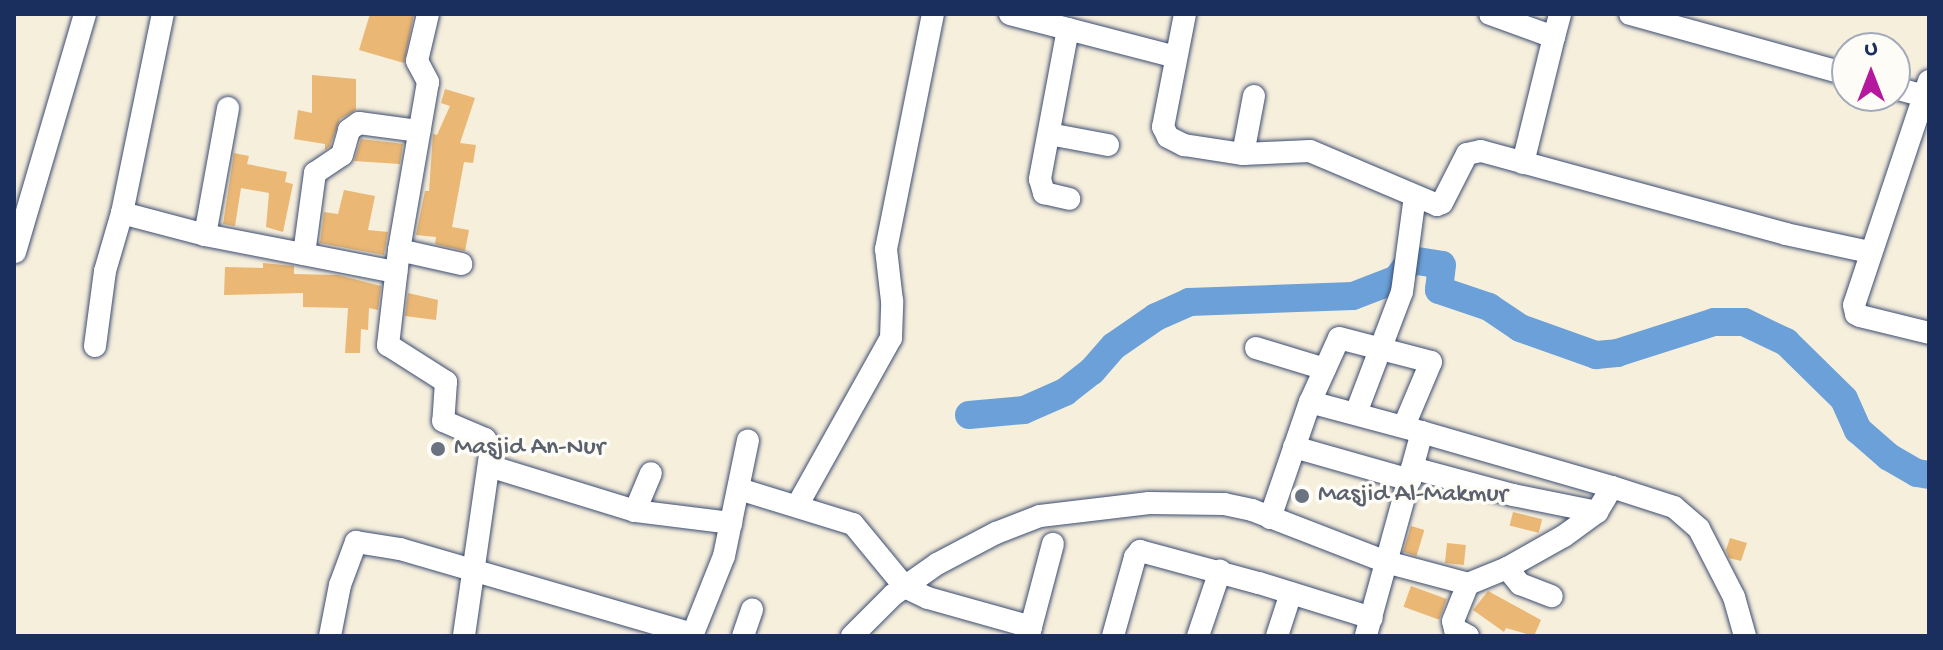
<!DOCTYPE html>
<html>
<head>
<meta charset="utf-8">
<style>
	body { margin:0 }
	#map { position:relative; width:1943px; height:650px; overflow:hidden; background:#f6efdc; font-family:"Gochi Hand",sans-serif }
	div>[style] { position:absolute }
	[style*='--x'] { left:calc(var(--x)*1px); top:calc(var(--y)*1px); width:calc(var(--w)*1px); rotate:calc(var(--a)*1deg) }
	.river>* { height:28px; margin:-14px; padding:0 14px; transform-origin:14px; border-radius:14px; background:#6ba1d8 }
	.building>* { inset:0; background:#eab774; transform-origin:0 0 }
	.roads { filter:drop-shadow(0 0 2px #3c4c71) drop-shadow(0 0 2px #3c4c71) }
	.minor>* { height:22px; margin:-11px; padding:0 11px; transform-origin:11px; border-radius:11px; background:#fff }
	.dots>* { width:22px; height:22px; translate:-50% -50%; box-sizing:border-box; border:4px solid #fdfcf7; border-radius:50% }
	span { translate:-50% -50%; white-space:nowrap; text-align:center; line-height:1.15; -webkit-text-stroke:7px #fdfcf7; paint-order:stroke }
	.worship-label { font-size:26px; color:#5b616d }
	.left { translate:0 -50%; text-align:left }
	.frame { position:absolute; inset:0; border:16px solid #1b2f5e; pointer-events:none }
	.north { position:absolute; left:1831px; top:32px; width:80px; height:80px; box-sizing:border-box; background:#fdfcf7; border:2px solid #a3aaba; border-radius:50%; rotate:0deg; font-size:22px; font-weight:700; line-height:32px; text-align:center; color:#1b2f5e }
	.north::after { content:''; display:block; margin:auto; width:28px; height:36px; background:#b5179e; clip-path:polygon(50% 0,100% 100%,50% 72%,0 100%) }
</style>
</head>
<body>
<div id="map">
	<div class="river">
		<div style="--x:969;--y:415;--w:55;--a:-5.2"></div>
		<div style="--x:1024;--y:410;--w:45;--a:-23.7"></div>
		<div style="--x:1065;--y:392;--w:34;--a:-38"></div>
		<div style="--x:1092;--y:371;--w:33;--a:-49"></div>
		<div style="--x:1114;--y:346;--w:51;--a:-34.6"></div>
		<div style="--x:1156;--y:317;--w:36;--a:-24"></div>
		<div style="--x:1189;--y:302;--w:164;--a:-2.1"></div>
		<div style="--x:1353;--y:296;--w:47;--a:-21.1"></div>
		<div style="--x:1397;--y:279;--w:24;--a:-54"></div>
		<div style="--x:1411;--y:260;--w:31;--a:9"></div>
		<div style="--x:1442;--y:265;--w:25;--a:97"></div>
		<div style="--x:1439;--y:290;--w:53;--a:18.8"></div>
		<div style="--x:1489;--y:307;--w:37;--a:34"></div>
		<div style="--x:1520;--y:328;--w:81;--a:19.6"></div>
		<div style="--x:1596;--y:355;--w:21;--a:-5"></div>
		<div style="--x:1617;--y:353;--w:102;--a:-17.7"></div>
		<div style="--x:1714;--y:322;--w:30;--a:0"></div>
		<div style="--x:1744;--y:322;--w:47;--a:25.5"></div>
		<div style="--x:1786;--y:342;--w:81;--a:44.5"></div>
		<div style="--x:1844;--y:399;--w:34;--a:66"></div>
		<div style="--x:1858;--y:430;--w:41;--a:41.1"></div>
		<div style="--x:1889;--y:457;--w:32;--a:30"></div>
		<div style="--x:1917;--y:473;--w:12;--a:9"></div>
	</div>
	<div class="building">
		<div style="clip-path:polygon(370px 14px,414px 14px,404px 63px,359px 50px)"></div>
		<div style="clip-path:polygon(312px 75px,356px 79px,356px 110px,340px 119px,330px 146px,325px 150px,325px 144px,294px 139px,298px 110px,312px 113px)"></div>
		<div style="clip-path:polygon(445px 89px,475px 98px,460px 143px,476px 145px,473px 163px,464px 162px,452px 227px,469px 230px,465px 251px,435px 244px,436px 237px,416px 235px,425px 191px,429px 191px,433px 134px,437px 135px,450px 106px,441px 103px)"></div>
		<div style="clip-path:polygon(361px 139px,403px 144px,400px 164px,354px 161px)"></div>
		<div style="clip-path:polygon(234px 153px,249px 156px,247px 164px,287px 172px,285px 182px,293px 184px,283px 232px,266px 227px,269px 193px,241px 188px,235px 226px,223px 224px)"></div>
		<div style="clip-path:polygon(344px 190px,375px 196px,368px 230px,388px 232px,384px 255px,320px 243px,324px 212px,338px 214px)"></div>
		<div style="clip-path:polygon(263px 263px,294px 266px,294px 274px,338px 275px,381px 286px,378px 310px,369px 308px,368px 330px,361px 329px,360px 353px,345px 353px,348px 308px,303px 307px,303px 293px,224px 295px,225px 267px,263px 268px)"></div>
		<div style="clip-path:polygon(408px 293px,438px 300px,436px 320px,405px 316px)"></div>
		<div style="left:1513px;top:512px;width:30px;height:14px;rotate:14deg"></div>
		<div style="left:1411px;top:526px;width:14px;height:27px;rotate:17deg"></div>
		<div style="clip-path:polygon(1730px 538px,1747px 543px,1741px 561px,1729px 558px,1726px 550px)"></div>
		<div style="left:1447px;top:543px;width:19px;height:20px;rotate:6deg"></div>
		<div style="left:1411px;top:586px;width:38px;height:22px;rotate:20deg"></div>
		<div style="clip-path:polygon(1488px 591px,1541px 620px,1534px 636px,1506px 628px,1504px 632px,1473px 610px)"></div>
	</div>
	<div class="roads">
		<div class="minor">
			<div style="--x:428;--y:14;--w:48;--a:103.2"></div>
			<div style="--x:417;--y:61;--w:24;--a:62"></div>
			<div style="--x:428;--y:82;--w:170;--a:99.8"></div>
			<div style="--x:399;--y:250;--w:96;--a:96.6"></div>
			<div style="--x:388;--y:345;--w:69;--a:32.5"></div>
			<div style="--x:446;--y:382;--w:39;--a:94"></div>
			<div style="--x:443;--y:421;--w:46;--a:23.2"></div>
			<div style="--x:485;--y:439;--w:11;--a:56"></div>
			<div style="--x:491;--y:448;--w:190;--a:98.2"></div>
			<div style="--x:1010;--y:14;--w:171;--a:14.5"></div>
			<div style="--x:1185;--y:14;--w:115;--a:101"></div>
			<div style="--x:1163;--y:127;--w:11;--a:63"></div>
			<div style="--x:1168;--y:137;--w:18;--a:27"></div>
			<div style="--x:1184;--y:145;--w:60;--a:8.7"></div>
			<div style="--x:1243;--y:154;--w:67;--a:-2.6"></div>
			<div style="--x:1310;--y:151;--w:138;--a:23"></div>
			<div style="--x:1437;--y:205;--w:5;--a:-22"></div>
			<div style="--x:1442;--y:203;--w:55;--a:-63"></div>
			<div style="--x:1467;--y:154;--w:14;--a:-12"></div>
			<div style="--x:1481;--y:151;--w:316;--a:15.2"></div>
			<div style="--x:1786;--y:234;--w:85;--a:12.2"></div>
			<div style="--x:1490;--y:14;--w:68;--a:19.8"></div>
			<div style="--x:1554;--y:37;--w:24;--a:-75"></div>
			<div style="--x:1630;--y:14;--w:225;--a:15.5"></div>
			<div style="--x:1068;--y:29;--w:153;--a:100.6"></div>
			<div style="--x:1040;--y:179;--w:15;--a:74"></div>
			<div style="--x:1044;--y:193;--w:26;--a:13"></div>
			<div style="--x:1929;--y:81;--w:236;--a:108.5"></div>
			<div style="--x:1854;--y:305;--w:9;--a:77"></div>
			<div style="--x:1856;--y:314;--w:4;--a:27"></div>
			<div style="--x:1860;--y:316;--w:71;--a:13.8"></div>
			<div style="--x:1895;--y:88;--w:30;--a:15"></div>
			<div style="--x:1049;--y:134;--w:60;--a:10.6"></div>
			<div style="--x:1243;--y:154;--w:59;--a:-79.3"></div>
			<div style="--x:1523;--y:163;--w:130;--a:-76.2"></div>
			<div style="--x:122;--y:213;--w:86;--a:14.8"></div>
			<div style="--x:205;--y:235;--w:195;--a:11"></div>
			<div style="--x:205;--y:235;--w:129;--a:-79.7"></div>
			<div style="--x:399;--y:250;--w:64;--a:12.7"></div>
			<div style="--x:15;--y:252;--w:248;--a:-73.6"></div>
			<div style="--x:304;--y:254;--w:82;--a:-82.3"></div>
			<div style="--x:315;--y:173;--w:32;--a:-34"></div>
			<div style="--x:342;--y:155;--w:26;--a:-74"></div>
			<div style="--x:349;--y:130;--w:12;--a:-35"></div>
			<div style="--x:359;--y:123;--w:61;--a:7.6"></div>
			<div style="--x:95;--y:346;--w:76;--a:-82.4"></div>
			<div style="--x:105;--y:271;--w:60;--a:-73.7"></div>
			<div style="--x:122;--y:213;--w:203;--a:-78.4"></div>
			<div style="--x:1256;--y:348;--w:72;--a:16.9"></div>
			<div style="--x:1310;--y:402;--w:116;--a:15"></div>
			<div style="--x:1422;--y:432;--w:212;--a:105.4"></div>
			<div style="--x:1356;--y:413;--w:129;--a:-69.2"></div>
			<div style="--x:1402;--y:292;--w:97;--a:-82.3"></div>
			<div style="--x:1294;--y:447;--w:121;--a:15.9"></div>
			<div style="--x:489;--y:466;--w:153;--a:17.1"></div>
			<div style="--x:635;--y:511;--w:41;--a:-67.2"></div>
			<div style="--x:1412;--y:468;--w:105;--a:15"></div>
			<div style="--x:1513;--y:495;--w:86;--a:11.4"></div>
			<div style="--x:1612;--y:487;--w:65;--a:17.9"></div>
			<div style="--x:1674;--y:507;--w:33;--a:41"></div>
			<div style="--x:1699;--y:529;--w:76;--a:62.8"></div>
			<div style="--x:1734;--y:597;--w:41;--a:74.2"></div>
			<div style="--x:739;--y:489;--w:119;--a:17.1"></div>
			<div style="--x:853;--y:524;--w:82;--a:50.5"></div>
			<div style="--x:905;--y:587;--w:25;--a:26"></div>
			<div style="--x:928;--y:598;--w:107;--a:15.7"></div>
			<div style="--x:1031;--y:627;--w:9;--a:103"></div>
			<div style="--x:797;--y:506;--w:193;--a:-60.8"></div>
			<div style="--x:891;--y:338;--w:37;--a:-88"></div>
			<div style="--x:892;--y:301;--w:52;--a:-96.6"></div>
			<div style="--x:886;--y:249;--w:240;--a:-78.7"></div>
			<div style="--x:635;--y:511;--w:97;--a:7.1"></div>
			<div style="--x:1270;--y:518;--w:123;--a:-71"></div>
			<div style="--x:1310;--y:402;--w:70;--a:-65.6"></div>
			<div style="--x:1339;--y:338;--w:95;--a:14.6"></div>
			<div style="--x:1431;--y:362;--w:69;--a:112.9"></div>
			<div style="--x:1507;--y:568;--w:21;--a:51"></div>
			<div style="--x:1520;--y:584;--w:34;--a:21"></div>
			<div style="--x:1031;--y:627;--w:86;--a:-75.2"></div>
			<div style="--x:330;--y:636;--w:52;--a:-78.9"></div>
			<div style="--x:340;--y:585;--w:46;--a:-69.6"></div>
			<div style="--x:356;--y:542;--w:45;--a:9"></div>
			<div style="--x:400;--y:549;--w:304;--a:16.2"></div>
			<div style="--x:692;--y:636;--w:86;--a:-68.2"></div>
			<div style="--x:724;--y:556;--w:118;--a:-78.3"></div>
			<div style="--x:743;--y:636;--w:28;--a:-71"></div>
			<div style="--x:852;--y:636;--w:58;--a:-45"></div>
			<div style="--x:893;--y:595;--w:54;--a:-35.2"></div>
			<div style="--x:937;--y:564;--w:67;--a:-27.7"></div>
			<div style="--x:996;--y:533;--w:47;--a:-21.1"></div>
			<div style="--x:1040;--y:516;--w:110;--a:-6.8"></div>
			<div style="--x:1149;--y:503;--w:75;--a:0.8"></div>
			<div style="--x:1224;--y:504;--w:29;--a:12"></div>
			<div style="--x:1252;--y:510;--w:144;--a:21.2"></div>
			<div style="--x:1386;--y:562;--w:85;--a:15"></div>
			<div style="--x:1468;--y:584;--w:42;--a:-22.3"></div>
			<div style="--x:1507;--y:568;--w:65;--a:-29.3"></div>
			<div style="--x:1564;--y:536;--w:41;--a:-36"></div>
			<div style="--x:1597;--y:512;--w:29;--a:-59"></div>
			<div style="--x:1612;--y:487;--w:198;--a:-163.9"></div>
			<div style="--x:1113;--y:636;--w:82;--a:-74.4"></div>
			<div style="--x:1135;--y:557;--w:8;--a:-50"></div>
			<div style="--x:1140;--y:551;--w:123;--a:15.1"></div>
			<div style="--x:1259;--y:583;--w:118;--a:17.2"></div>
			<div style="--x:1198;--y:636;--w:69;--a:-71.3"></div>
			<div style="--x:1277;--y:636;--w:45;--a:-72"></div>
			<div style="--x:1468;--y:636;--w:15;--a:-152"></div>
			<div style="--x:1455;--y:629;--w:8;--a:-104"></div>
			<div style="--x:1453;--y:621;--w:40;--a:-68"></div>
		</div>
	</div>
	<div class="dots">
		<div style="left:438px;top:449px;background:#6b7280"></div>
		<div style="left:1302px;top:496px;background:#6b7280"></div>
	</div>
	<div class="worship-label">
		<span class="left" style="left:454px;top:449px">Masjid An-Nur</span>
		<span class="left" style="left:1318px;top:496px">Masjid Al-Makmur</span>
	</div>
	<div class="frame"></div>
	<div class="north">U</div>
</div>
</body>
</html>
